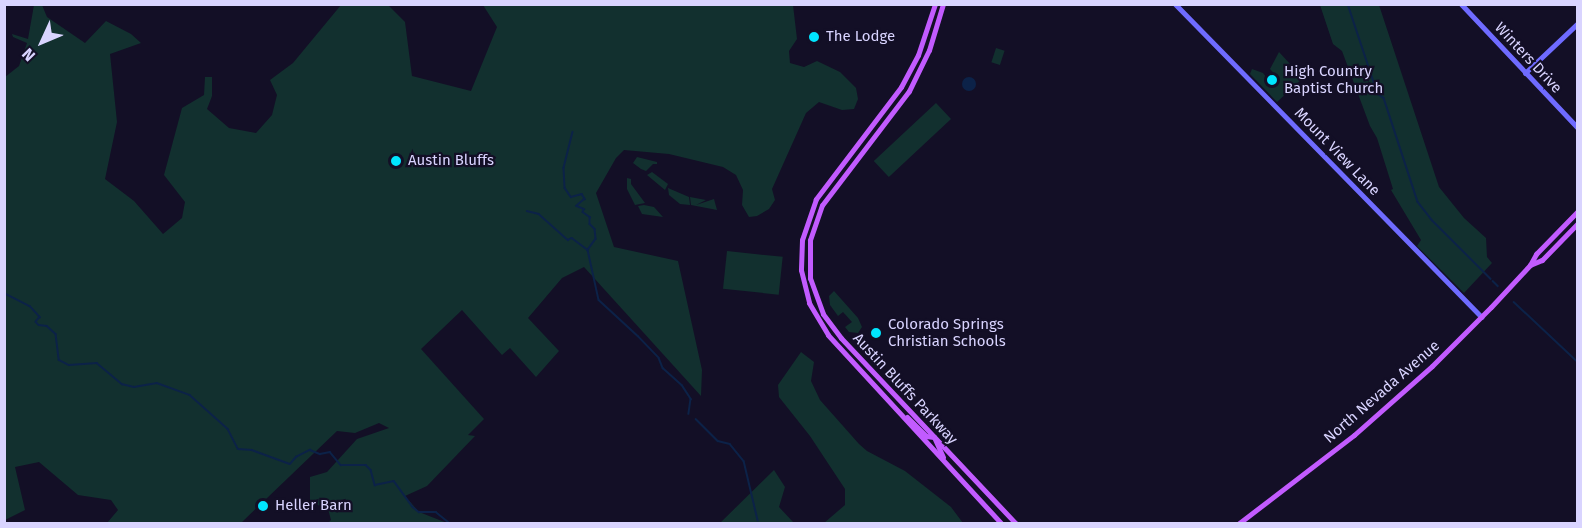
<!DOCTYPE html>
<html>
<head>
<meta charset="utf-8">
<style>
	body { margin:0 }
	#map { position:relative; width:1582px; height:528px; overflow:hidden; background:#130f26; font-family:"Fira Sans",sans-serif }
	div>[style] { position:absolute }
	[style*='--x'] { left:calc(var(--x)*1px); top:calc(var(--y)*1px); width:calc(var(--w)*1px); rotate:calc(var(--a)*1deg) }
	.green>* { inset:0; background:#12302f; transform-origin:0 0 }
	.water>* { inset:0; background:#0c2248 }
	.round { border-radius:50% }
	.stream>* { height:1.5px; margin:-0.75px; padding:0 0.75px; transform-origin:0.75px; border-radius:0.75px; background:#0c2248 }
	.secondary>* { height:5px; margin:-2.5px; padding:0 2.5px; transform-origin:2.5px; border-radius:2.5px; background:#6f6bff }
	.primary>* { height:5px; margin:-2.5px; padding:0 2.5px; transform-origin:2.5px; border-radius:2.5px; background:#c25bff }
	.dots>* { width:16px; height:16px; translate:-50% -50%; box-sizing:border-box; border:3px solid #130f26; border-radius:50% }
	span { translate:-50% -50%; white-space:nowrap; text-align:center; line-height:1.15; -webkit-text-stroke:4.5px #130f26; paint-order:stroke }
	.poi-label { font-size:15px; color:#d9d4ff }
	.left { translate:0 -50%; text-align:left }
	.street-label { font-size:15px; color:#d9d4ff }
	.frame { position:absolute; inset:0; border:6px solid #d9d4ff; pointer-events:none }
	.north { position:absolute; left:12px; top:12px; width:60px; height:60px; -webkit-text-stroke:4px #130f26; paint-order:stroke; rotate:226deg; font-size:16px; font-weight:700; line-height:24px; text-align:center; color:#d9d4ff }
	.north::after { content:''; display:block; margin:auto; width:21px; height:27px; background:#d9d4ff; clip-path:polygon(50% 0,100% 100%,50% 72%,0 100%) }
</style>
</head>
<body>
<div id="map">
	<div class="green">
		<div style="clip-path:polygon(34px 5px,42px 5px,47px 17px,85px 43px,106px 21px,131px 34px,141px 43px,110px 54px,117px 122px,105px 179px,134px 201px,163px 234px,182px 218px,185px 202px,164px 175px,182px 108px,204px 95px,205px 77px,212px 77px,212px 96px,207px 109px,229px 128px,256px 133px,272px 115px,277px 95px,270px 80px,293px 63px,341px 5px,388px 5px,405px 22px,412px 76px,471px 91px,497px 27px,483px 5px,793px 5px,797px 39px,789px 51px,790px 63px,804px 67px,817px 61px,840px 72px,856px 88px,858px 99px,854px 109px,842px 110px,819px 102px,806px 113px,772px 189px,775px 200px,769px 209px,757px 216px,749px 217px,742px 205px,743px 190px,736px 175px,723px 167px,669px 154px,624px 150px,616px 158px,596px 193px,614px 247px,678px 261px,702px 370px,701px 396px,584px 267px,562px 278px,528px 318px,559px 351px,536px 377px,510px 348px,502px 355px,462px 310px,421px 349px,484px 419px,468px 435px,475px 436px,427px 486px,405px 496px,419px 512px,447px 523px,328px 523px,331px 520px,328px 509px,310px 502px,310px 477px,327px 472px,357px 439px,389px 428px,379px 423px,355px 433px,337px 431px,241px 523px,107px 523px,118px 510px,111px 500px,78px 495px,39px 462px,15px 467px,25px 510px,5px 520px,5px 77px,19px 66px,27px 43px,13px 37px,12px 34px,28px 39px)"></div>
		<div style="clip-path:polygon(1320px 5px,1379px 5px,1439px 187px,1464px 218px,1486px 238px,1487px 257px,1492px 263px,1464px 293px,1417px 246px,1421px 240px,1391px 190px,1393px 189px,1377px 138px,1370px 126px,1342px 51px,1333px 44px)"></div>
		<div style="left:996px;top:48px;width:9px;height:15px;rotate:18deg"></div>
		<div style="clip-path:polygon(1279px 52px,1303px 78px,1277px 102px,1250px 74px,1252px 69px,1263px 73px,1266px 77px,1264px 81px,1272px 87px,1279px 79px,1270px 69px)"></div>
		<div style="left:936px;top:103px;width:22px;height:85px;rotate:47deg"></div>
		<div style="clip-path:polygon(637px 157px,657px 162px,657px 164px,653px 164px,646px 171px,641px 169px,633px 163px)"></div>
		<div style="clip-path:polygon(652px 172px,668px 184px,665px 190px,647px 175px)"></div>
		<div style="clip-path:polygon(627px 178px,631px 179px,631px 184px,645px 203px,635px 205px,627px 189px)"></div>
		<div style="clip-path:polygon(668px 188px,689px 197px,690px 205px,680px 204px,669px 195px)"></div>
		<div style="clip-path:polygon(690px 197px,706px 200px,696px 205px,714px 199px,717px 210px,691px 205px)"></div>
		<div style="clip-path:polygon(644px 205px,654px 207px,663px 217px,642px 214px,638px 206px)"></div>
		<div style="left:727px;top:251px;width:56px;height:38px;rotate:6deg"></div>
		<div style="clip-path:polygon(834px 291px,858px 318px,862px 327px,858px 333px,849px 332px,845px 327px,852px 322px,843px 312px,838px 316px,830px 305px,829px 296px)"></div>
		<div style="clip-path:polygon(801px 352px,814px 362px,811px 381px,820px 400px,859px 444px,867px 451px,905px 471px,951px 507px,963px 523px,824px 523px,845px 505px,845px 489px,810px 436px,779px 397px,778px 385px)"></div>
		<div style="clip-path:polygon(774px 470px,785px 487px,779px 507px,794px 523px,720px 523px)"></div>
	</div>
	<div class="water">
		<div class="round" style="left:962px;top:77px;width:14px;height:14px"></div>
	</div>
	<div class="stream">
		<div style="--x:1348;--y:4;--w:95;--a:71.6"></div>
		<div style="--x:1378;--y:94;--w:7;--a:34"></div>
		<div style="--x:1384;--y:98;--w:109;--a:71.9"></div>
		<div style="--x:1418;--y:202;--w:23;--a:52"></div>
		<div style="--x:1432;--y:220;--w:83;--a:45"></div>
		<div style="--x:573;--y:132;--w:37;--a:104"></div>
		<div style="--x:564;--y:168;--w:20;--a:87"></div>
		<div style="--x:565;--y:188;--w:11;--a:56"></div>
		<div style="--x:571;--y:197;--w:11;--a:-15"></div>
		<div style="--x:582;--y:194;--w:6;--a:59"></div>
		<div style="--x:585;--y:199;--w:11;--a:139"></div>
		<div style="--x:577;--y:206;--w:8;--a:23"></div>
		<div style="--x:584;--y:209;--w:3;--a:108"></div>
		<div style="--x:583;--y:212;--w:9;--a:36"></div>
		<div style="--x:590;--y:217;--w:7;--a:90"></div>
		<div style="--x:590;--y:224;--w:7;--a:45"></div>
		<div style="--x:595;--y:229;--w:10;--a:84"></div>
		<div style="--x:596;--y:239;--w:14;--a:126"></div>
		<div style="--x:588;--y:250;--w:51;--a:77.6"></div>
		<div style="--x:599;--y:300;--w:53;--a:42.7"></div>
		<div style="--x:638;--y:336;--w:30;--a:46"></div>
		<div style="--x:659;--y:358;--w:11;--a:68"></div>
		<div style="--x:663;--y:368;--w:25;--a:42"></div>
		<div style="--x:682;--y:385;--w:17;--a:57"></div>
		<div style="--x:691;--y:399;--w:15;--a:98"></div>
		<div style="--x:527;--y:211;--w:12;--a:14"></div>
		<div style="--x:539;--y:214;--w:39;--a:42"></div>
		<div style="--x:568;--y:240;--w:4;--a:-27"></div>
		<div style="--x:572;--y:238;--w:20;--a:37"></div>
		<div style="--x:1493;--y:281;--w:7;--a:45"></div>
		<div style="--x:4;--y:293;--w:29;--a:27"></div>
		<div style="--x:30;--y:306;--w:15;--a:48"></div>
		<div style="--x:40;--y:317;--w:6;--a:129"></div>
		<div style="--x:36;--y:322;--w:4;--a:45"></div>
		<div style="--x:39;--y:325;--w:8;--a:7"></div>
		<div style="--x:47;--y:326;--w:12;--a:42"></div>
		<div style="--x:56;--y:334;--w:26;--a:83"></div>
		<div style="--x:59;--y:360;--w:11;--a:27"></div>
		<div style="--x:69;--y:365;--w:28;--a:-4"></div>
		<div style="--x:97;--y:363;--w:33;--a:40"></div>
		<div style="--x:122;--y:384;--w:12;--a:14"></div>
		<div style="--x:134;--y:387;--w:23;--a:-10"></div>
		<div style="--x:157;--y:383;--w:35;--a:20"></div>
		<div style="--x:190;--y:395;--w:51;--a:41.8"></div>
		<div style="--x:228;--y:429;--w:22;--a:63"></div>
		<div style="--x:238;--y:449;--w:14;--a:4"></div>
		<div style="--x:252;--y:450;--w:40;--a:20.2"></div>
		<div style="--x:290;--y:464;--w:9;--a:-49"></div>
		<div style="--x:296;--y:457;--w:16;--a:-27"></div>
		<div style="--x:310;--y:450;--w:11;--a:22"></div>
		<div style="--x:320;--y:454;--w:10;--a:-11"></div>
		<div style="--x:330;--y:452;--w:17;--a:50"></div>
		<div style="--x:341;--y:465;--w:25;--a:0"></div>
		<div style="--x:366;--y:465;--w:7;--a:45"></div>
		<div style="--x:371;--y:470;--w:16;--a:75"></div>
		<div style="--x:375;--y:485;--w:19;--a:-12"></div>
		<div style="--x:394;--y:481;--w:32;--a:54"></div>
		<div style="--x:413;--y:507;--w:8;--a:40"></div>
		<div style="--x:419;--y:512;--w:17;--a:0"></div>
		<div style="--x:436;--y:512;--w:19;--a:39"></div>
		<div style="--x:1514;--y:302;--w:88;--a:43.2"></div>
		<div style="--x:696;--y:419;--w:31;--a:45"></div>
		<div style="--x:718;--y:441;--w:12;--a:14"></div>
		<div style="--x:730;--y:444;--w:22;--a:51"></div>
		<div style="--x:744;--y:461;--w:61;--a:76.7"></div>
	</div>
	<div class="secondary">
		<div style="--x:1175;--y:4;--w:438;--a:45.6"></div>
		<div style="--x:1461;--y:4;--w:170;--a:46.7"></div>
		<div style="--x:1525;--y:73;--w:73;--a:-43.3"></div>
	</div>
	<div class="primary">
		<div style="--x:935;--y:4;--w:54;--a:108.4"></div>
		<div style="--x:918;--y:55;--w:36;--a:118"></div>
		<div style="--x:901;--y:87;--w:141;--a:127.2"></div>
		<div style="--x:816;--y:199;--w:43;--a:108.9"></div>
		<div style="--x:802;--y:240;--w:30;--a:92"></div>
		<div style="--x:801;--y:270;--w:34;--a:76"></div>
		<div style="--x:809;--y:303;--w:37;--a:59"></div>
		<div style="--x:828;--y:335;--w:257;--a:47.4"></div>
		<div style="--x:943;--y:4;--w:48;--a:106.9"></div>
		<div style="--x:929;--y:50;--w:46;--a:116"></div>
		<div style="--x:909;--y:91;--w:143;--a:127.3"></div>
		<div style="--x:822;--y:205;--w:37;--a:109"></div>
		<div style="--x:810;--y:240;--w:38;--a:90"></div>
		<div style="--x:810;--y:278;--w:38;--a:70"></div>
		<div style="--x:823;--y:314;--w:30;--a:53"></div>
		<div style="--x:841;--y:338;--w:255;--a:46.7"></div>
		<div style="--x:1530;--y:265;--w:13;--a:-23"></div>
		<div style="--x:1542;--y:260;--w:52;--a:-45.8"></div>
		<div style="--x:907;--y:417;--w:27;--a:45"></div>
		<div style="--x:926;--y:436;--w:8;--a:7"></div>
		<div style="--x:934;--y:437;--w:22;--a:66"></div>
		<div style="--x:1238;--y:524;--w:146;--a:-37.5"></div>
		<div style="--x:1354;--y:435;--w:104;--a:-41.5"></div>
		<div style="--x:1432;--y:366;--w:83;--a:-45"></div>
		<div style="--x:1491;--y:307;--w:57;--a:-47.1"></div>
		<div style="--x:1530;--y:265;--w:13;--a:-61"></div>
		<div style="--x:1536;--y:254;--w:60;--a:-45.7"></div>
	</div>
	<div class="dots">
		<div style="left:814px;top:37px;background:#00e5ff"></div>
		<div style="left:1272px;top:80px;background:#00e5ff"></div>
		<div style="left:396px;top:161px;background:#00e5ff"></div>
		<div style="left:876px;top:333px;background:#00e5ff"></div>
		<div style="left:263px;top:506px;background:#00e5ff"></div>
	</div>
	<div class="poi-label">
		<span class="left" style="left:826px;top:37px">The Lodge</span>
		<span class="left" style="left:1284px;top:80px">High Country<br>Baptist Church</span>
		<span class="left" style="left:408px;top:161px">Austin Bluffs</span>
		<span class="left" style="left:888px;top:333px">Colorado Springs<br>Christian Schools</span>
		<span class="left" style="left:275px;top:506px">Heller Barn</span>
	</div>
	<div class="street-label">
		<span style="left:1528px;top:58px;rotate:47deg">Winters Drive</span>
		<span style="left:1337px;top:152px;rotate:46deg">Mount View Lane</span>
		<span style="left:905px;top:389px;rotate:47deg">Austin Bluffs Parkway</span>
		<span style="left:1382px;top:392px;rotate:-41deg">North Nevada Avenue</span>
	</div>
	<div class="frame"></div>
	<div class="north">N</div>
</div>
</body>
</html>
